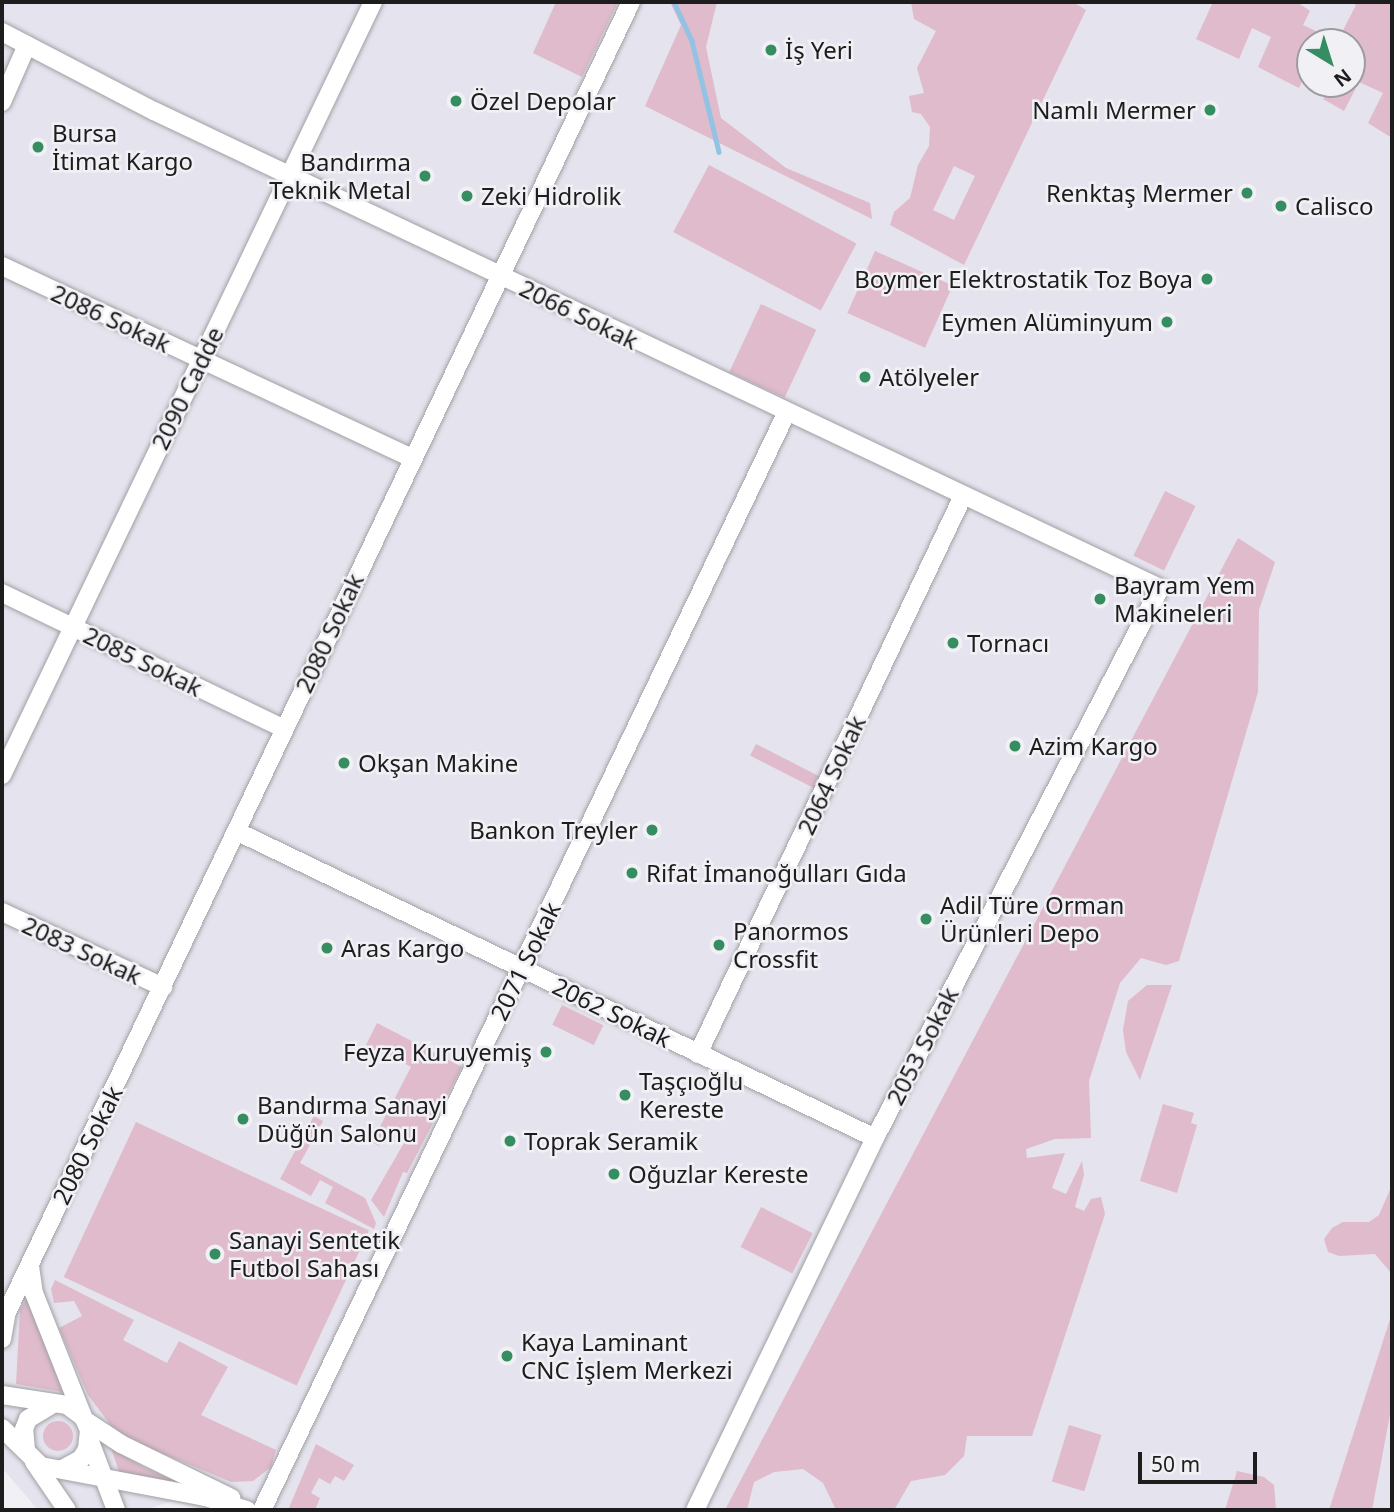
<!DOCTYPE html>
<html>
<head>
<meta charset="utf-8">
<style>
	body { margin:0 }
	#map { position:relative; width:1394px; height:1512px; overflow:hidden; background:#f1f1f5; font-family:"Noto Sans",sans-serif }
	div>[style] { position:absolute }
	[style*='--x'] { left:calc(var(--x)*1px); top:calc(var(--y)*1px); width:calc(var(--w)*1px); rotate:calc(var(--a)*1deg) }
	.built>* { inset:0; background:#e5e3ee }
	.green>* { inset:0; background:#dfbbcb; transform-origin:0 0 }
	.round { border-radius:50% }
	.stream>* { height:4.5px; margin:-2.25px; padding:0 2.25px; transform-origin:2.25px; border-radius:2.25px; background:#92c3e5 }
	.roads { filter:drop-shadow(0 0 2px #a1a0a4) drop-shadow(0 0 2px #a1a0a4) }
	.minor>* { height:18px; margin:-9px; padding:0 9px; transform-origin:9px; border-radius:9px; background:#fff }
	.dots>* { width:19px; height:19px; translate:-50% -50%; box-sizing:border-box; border:4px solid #f1f1f5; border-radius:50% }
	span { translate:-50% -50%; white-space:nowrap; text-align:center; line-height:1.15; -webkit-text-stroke:5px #f1f1f5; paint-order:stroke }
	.poi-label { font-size:24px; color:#1d1d1e }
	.left { translate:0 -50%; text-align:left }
	.right { translate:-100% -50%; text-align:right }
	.street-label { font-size:24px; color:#1d1d1e }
	.frame { position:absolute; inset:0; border:4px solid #1d1d1e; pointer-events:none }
	.north { position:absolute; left:1296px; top:28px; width:70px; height:70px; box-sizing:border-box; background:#f1f1f5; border:2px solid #9c9c9f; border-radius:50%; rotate:142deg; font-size:19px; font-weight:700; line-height:28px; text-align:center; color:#1d1d1e }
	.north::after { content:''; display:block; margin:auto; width:24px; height:32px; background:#368d61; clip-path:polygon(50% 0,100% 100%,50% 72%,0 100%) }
	.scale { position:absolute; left:1138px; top:1452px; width:119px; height:32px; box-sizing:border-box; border:4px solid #1d1d1e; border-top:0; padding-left:9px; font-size:21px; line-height:24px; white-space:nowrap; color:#1d1d1e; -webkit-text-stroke:5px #f1f1f5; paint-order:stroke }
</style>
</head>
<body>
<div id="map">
	<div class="built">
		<div style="clip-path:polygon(evenodd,2px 2px,1392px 2px,1392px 1510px,205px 1510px,172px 1501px,146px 1510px,38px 1510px,2px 1468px,2px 2px,1310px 42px,1352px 42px,1352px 84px,1310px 84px,1310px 42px)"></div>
	</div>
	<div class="green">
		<div style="clip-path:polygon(556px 2px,618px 2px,582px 77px,533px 53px)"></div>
		<div style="clip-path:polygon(670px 2px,717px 2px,706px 47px,721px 118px,786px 168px,870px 203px,872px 219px,645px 106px,681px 25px)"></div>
		<div style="clip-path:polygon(evenodd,911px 2px,1073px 2px,1086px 10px,964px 265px,890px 225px,894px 212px,910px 198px,918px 165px,929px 146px,930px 127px,921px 114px,912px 112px,909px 96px,924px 93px,917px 68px,936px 31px,914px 19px,911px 2px,954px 166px,975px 176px,954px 220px,933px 210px,954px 166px)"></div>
		<div style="clip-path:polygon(1213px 2px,1297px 2px,1310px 11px,1303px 25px,1318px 32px,1315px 42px,1310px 42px,1310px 64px,1299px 88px,1258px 67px,1271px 37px,1252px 28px,1239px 59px,1196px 39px)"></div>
		<div style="clip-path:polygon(1349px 2px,1392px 2px,1392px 138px,1368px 123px,1383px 93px,1359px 82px,1344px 111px,1323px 99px,1333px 84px,1352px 84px,1352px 42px,1337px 42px,1356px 5px)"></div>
		<div style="left:709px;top:165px;width:167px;height:76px;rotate:28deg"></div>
		<div style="left:875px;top:251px;width:85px;height:68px;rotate:24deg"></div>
		<div style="left:761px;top:304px;width:61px;height:75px;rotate:25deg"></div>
		<div style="left:1165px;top:491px;width:34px;height:72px;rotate:26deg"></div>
		<div style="clip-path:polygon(1238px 538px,1275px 562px,1259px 610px,1258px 692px,1179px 961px,1166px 965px,1141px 958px,1120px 983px,1089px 1081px,1091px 1138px,1055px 1139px,1026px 1149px,1027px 1158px,1065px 1153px,1052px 1188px,1066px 1194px,1082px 1161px,1084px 1175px,1075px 1207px,1084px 1211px,1091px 1199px,1101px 1197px,1105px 1214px,1032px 1436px,967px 1436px,964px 1456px,945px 1475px,911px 1481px,894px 1510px,836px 1510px,823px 1483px,803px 1469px,774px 1472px,754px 1482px,747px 1510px,725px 1510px)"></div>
		<div style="left:756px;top:744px;width:72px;height:13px;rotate:27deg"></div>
		<div style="clip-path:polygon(1147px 985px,1172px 985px,1140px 1080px,1126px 1052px,1123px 1030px,1128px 1001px)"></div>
		<div style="left:562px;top:1005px;width:46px;height:22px;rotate:26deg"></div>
		<div style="clip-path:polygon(377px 1023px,462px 1067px,407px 1173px,403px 1172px,384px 1217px,371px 1200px,408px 1136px,389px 1126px,379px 1146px,372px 1142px,411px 1067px,382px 1051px,378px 1058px,363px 1051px)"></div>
		<div style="clip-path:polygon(1163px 1104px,1194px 1113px,1191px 1123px,1197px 1125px,1177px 1193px,1140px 1181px)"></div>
		<div style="clip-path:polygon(314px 1116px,323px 1121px,300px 1163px,365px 1198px,376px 1223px,374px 1229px,325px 1203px,333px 1187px,320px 1180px,311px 1196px,280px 1179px)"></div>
		<div style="left:136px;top:1122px;width:257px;height:171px;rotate:25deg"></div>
		<div style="clip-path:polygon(1392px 1185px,1392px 1274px,1375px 1254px,1339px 1256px,1328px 1252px,1324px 1239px,1332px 1228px,1343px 1222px,1369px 1222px,1379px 1215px)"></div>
		<div style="left:761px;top:1207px;width:58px;height:45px;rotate:27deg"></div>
		<div style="clip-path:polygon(55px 1280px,134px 1320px,123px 1340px,167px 1363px,179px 1341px,228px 1367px,201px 1415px,276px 1450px,271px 1467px,253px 1481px,231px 1482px,128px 1439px,112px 1427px,88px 1395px,59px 1328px,82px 1316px,74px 1301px,54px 1303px,51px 1289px)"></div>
		<div style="clip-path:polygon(29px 1295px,63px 1392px,16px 1384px,20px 1310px)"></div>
		<div style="clip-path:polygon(1392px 1313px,1392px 1404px,1372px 1510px,1329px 1510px)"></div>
		<div class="round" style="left:43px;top:1421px;width:30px;height:30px"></div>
		<div style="left:1069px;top:1425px;width:34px;height:59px;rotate:17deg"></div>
		<div style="clip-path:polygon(316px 1444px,354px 1465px,344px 1481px,335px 1476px,330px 1484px,319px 1478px,311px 1493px,320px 1498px,315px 1510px,288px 1510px)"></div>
		<div style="clip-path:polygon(111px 1448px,145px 1468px,201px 1492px,120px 1474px)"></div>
		<div style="clip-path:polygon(1237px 1471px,1264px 1477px,1274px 1485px,1276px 1510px,1225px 1510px)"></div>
	</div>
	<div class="stream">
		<div style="--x:674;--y:2;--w:43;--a:65.2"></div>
		<div style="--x:692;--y:41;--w:114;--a:76.3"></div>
	</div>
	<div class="roads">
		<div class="minor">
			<div style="--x:2;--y:32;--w:171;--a:27.5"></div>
			<div style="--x:154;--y:111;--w:1113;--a:25.37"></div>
			<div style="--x:1160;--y:588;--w:619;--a:117.39"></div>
			<div style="--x:875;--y:1138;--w:413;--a:115.8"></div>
			<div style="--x:2;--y:102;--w:62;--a:-66.3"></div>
			<div style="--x:2;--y:266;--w:452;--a:25.1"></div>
			<div style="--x:2;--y:593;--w:313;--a:25.7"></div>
			<div style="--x:2;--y:775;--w:857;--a:-64.36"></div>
			<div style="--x:236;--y:831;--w:709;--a:25.66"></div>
			<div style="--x:2;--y:912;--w:178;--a:25"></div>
			<div style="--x:698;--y:1054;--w:618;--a:-64.6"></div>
			<div style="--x:30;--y:1266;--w:27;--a:82"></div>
			<div style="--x:34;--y:1293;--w:133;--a:68.4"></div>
			<div style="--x:2;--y:1339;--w:27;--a:-80"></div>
			<div style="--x:7;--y:1312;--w:1451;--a:-64.53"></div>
			<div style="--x:2;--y:1395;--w:66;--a:8.7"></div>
			<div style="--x:67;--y:1405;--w:20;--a:37"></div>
			<div style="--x:83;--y:1417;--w:14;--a:65"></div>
			<div style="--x:89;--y:1430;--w:19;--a:96"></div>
			<div style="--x:87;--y:1449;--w:12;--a:121"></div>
			<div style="--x:81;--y:1459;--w:21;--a:152"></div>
			<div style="--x:86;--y:1421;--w:42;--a:33.3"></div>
			<div style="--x:121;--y:1444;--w:123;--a:26.1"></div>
			<div style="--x:2;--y:1428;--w:54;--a:44.3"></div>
			<div style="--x:41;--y:1466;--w:167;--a:10.7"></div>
			<div style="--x:205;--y:1497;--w:44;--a:17.2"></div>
			<div style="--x:89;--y:1439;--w:76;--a:69.2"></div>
			<div style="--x:26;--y:1450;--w:21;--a:-95"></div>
			<div style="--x:24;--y:1429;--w:11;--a:-68"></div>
			<div style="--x:28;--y:1419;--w:29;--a:-31"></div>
			<div style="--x:34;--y:1462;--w:58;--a:55.5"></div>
			<div style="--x:262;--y:1510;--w:1217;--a:-64.45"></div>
		</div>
	</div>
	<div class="dots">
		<div style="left:771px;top:50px;background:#368d61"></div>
		<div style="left:456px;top:101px;background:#368d61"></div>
		<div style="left:1210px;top:110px;background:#368d61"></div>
		<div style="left:38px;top:147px;background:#368d61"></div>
		<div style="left:425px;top:176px;background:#368d61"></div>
		<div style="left:1247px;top:193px;background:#368d61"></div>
		<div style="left:467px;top:196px;background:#368d61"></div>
		<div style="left:1281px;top:206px;background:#368d61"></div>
		<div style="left:1207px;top:279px;background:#368d61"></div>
		<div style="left:1167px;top:322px;background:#368d61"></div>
		<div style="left:865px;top:377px;background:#368d61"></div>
		<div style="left:1100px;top:599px;background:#368d61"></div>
		<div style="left:953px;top:643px;background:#368d61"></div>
		<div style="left:1015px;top:746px;background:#368d61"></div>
		<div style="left:344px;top:763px;background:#368d61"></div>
		<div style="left:652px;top:830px;background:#368d61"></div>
		<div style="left:632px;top:873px;background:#368d61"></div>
		<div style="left:926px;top:919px;background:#368d61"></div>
		<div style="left:719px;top:945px;background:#368d61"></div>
		<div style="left:327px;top:948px;background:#368d61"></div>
		<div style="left:546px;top:1052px;background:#368d61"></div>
		<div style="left:625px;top:1095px;background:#368d61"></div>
		<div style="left:243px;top:1119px;background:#368d61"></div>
		<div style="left:510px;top:1141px;background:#368d61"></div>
		<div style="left:614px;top:1174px;background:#368d61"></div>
		<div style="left:215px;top:1254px;background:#368d61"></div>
		<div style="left:507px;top:1356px;background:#368d61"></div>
	</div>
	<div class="poi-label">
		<span class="left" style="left:785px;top:50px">İş Yeri</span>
		<span class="left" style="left:470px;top:101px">Özel Depolar</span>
		<span class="right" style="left:1196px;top:110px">Namlı Mermer</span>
		<span class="left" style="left:52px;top:147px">Bursa<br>İtimat Kargo</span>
		<span class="right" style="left:411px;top:176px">Bandırma<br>Teknik Metal</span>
		<span class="right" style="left:1233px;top:193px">Renktaş Mermer</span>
		<span class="left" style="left:481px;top:196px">Zeki Hidrolik</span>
		<span class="left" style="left:1295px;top:206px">Calisco</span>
		<span class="right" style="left:1193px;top:279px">Boymer Elektrostatik Toz Boya</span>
		<span class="right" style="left:1153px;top:322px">Eymen Alüminyum</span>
		<span class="left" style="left:879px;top:377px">Atölyeler</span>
		<span class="left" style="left:1114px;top:599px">Bayram Yem<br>Makineleri</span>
		<span class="left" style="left:967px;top:643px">Tornacı</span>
		<span class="left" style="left:1029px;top:746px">Azim Kargo</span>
		<span class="left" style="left:358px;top:763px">Okşan Makine</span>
		<span class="right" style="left:638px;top:830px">Bankon Treyler</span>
		<span class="left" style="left:646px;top:873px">Rifat İmanoğulları Gıda</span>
		<span class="left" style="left:940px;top:919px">Adil Türe Orman<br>Ürünleri Depo</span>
		<span class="left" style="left:733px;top:945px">Panormos<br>Crossfit</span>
		<span class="left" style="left:341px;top:948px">Aras Kargo</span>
		<span class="right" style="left:532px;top:1052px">Feyza Kuruyemiş</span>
		<span class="left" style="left:639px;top:1095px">Taşçıoğlu<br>Kereste</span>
		<span class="left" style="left:257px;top:1119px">Bandırma Sanayi<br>Düğün Salonu</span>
		<span class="left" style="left:524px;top:1141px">Toprak Seramik</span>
		<span class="left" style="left:628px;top:1174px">Oğuzlar Kereste</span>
		<span class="left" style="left:229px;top:1254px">Sanayi Sentetik<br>Futbol Sahası</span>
		<span class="left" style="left:521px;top:1356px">Kaya Laminant<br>CNC İşlem Merkezi</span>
	</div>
	<div class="street-label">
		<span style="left:579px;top:314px;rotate:26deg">2066 Sokak</span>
		<span style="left:111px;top:318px;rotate:25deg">2086 Sokak</span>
		<span style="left:187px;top:388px;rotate:-64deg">2090 Cadde</span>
		<span style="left:329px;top:633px;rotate:-65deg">2080 Sokak</span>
		<span style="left:143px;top:661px;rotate:26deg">2085 Sokak</span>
		<span style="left:831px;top:775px;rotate:-65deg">2064 Sokak</span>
		<span style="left:82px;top:950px;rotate:25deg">2083 Sokak</span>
		<span style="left:525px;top:961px;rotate:-64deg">2071 Sokak</span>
		<span style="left:612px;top:1012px;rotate:26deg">2062 Sokak</span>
		<span style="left:922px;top:1046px;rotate:-63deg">2053 Sokak</span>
		<span style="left:87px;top:1145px;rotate:-64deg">2080 Sokak</span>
	</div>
	<div class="frame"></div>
	<div class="north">N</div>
	<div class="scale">50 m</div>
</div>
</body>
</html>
